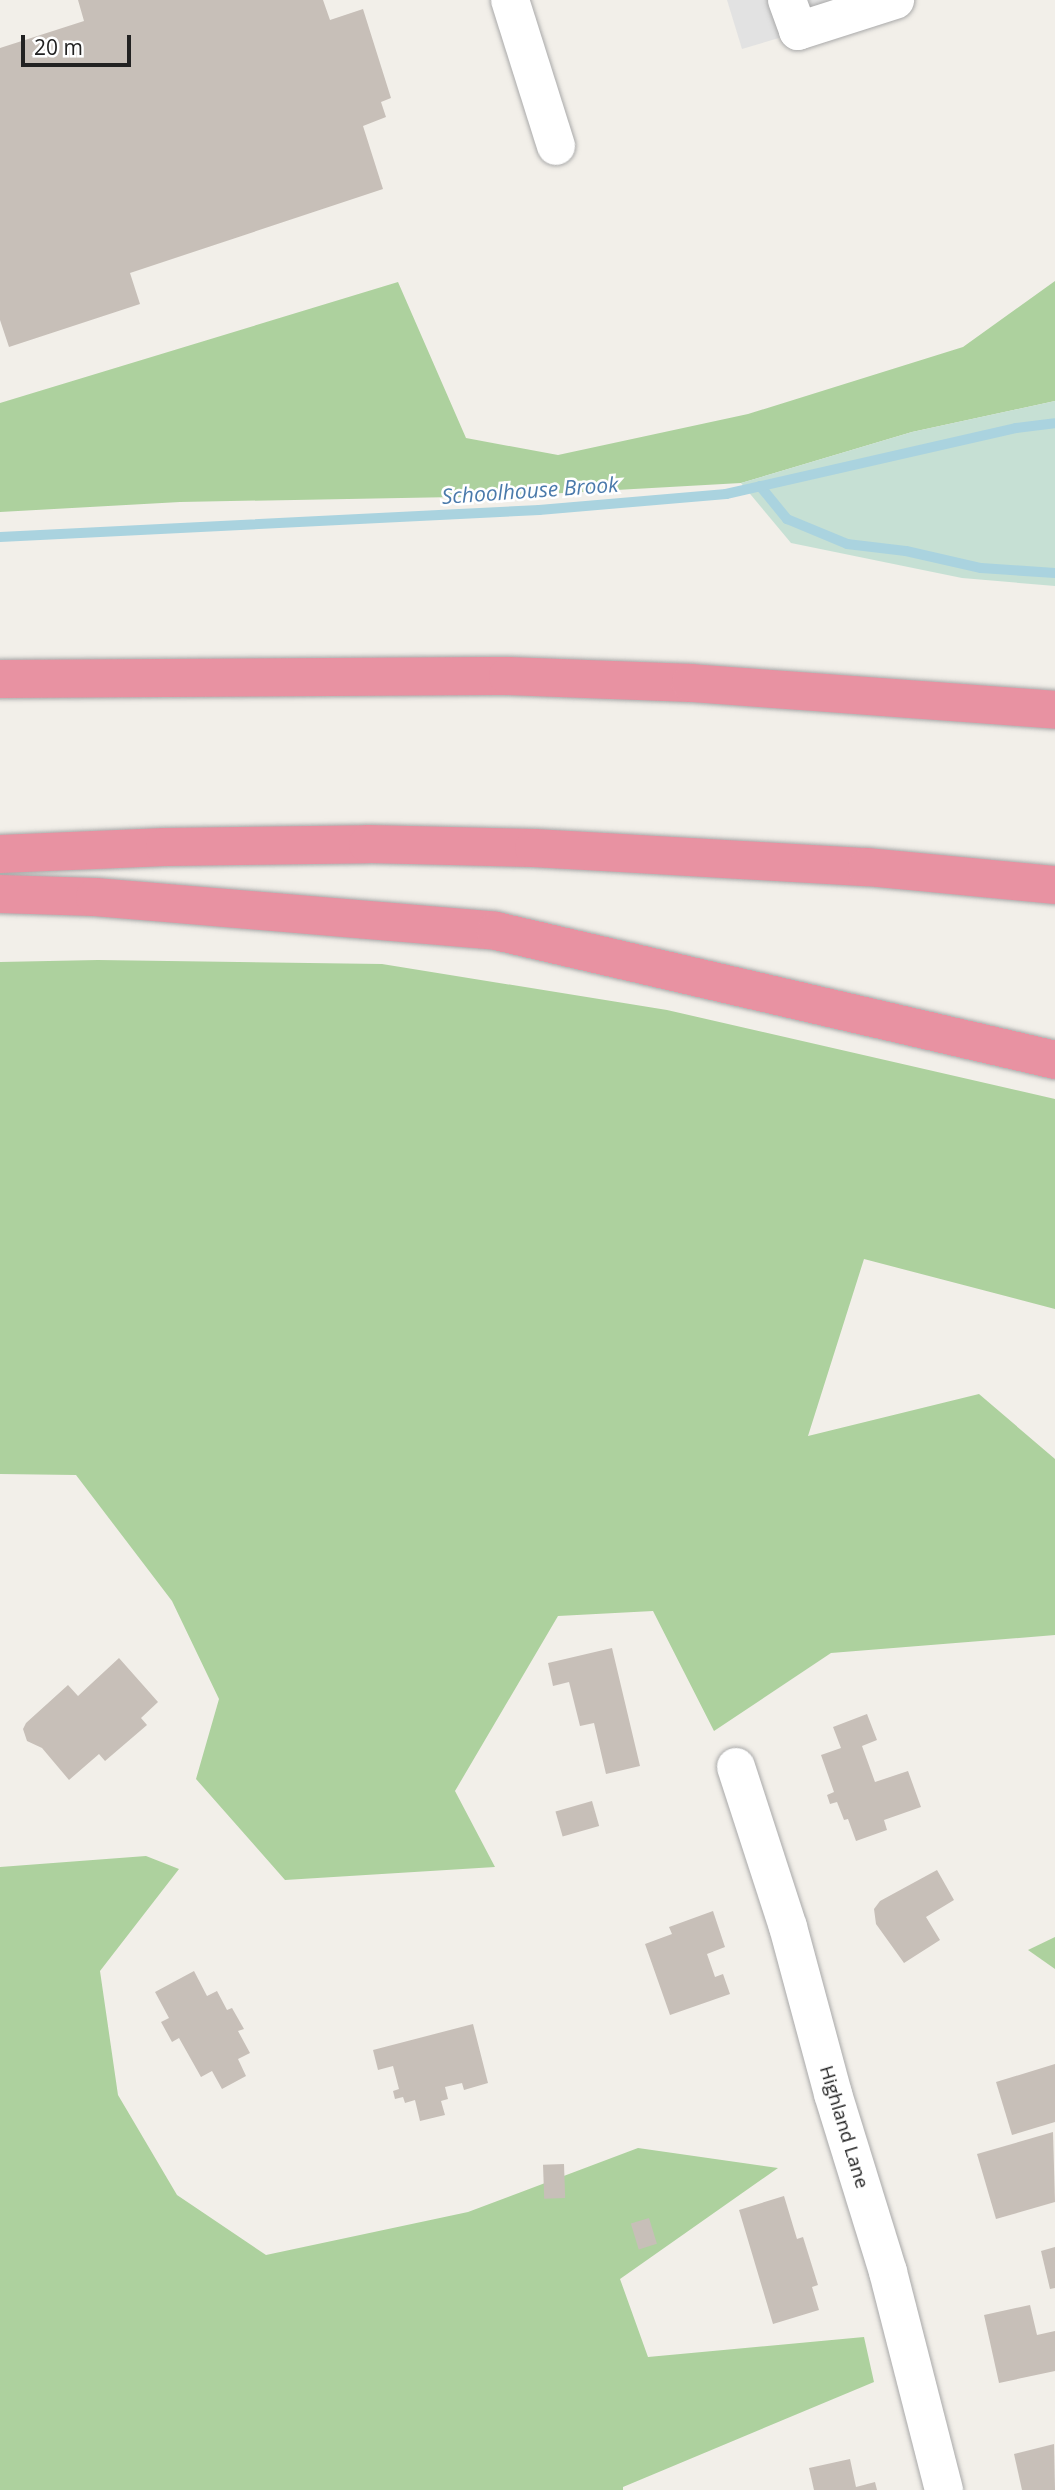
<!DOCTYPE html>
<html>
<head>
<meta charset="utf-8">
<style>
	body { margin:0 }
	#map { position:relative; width:1055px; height:2490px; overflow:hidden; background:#f2efe9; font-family:"Open Sans",sans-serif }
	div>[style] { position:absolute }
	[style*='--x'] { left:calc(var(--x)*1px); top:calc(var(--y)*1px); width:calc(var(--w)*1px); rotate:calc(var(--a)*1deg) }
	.forest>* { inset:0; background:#add19e }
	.wetland>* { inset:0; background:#c6e0d4 }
	.parking>* { inset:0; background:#e2e2e2 }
	.stream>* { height:10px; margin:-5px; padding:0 5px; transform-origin:5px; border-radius:5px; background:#aad3df }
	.building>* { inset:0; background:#c7bfb8; transform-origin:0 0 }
	.roads { filter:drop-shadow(0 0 2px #a9a9a9) drop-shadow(0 0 2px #a9a9a9) }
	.minor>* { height:38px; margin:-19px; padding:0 19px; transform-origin:19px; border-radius:19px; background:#fff }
	.highway>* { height:38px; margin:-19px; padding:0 19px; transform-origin:19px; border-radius:19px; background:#e892a2 }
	span { translate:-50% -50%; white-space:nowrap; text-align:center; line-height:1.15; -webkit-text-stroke:5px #fff; paint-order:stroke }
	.street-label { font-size:19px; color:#222 }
	.water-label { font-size:21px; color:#4a7aab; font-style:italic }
	.scale { position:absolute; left:21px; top:35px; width:110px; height:32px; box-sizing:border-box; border:4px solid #222; border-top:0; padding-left:9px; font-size:21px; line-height:24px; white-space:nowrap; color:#222; -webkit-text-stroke:5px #fff; paint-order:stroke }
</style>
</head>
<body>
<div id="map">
	<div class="forest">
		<div style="clip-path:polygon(1055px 281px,1055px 401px,912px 432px,741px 483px,509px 496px,180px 502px,0 512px,0 403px,398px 282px,466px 438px,558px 455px,748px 414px,963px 347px)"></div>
		<div style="clip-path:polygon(98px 960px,382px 964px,667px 1010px,1055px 1099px,1055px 1309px,864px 1259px,808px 1436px,979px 1394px,1055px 1459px,1055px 1635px,831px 1653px,714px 1731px,653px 1611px,558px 1616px,455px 1791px,495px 1867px,285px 1880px,196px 1779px,219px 1699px,172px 1601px,76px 1475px,0 1474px,0 962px)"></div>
		<div style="clip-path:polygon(146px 1856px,179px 1869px,100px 1971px,118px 2095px,177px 2195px,266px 2255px,468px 2212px,638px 2148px,778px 2168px,620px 2279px,648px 2357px,864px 2337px,874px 2382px,623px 2487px,623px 2490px,0 2490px,0 1867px)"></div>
		<div style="clip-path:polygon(1055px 1937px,1055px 1969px,1028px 1950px)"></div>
	</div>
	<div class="wetland">
		<div style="clip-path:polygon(1055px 401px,1055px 586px,962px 578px,791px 543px,741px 483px,912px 432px)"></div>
	</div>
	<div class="parking">
		<div style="clip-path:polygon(727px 0,837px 0,843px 19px,742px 49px)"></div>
	</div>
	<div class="stream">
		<div style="--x:760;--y:486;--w:43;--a:50.7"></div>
		<div style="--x:787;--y:519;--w:65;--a:22.6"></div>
		<div style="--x:847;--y:544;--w:59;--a:6.8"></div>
		<div style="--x:906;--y:551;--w:77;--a:12.8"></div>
		<div style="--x:981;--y:568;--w:74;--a:3.9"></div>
		<div style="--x:0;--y:537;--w:540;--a:-2.87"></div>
		<div style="--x:539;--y:510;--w:188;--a:-4.9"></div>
		<div style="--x:726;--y:494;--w:297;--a:-12.8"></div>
		<div style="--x:1016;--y:428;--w:39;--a:-7"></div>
	</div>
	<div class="building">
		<div style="clip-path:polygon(78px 0,323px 0,330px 20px,363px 9px,391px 98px,381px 102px,386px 117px,363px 126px,383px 189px,130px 273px,140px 304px,9px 347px,0 320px,0 48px,84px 21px)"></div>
		<div style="clip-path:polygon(612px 1648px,640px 1766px,606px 1774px,594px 1723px,580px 1726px,569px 1682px,553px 1686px,548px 1663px)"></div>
		<div style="clip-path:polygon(119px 1658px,158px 1702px,141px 1718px,147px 1725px,105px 1761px,99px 1754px,69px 1780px,42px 1748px,27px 1741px,23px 1729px,26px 1723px,68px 1685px,78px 1696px)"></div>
		<div style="clip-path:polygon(867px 1714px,877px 1740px,862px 1746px,875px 1782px,908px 1771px,921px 1807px,884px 1820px,887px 1830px,856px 1841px,848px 1819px,844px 1820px,837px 1802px,830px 1804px,827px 1795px,834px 1792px,821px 1755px,841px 1748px,833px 1727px)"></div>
		<div style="left:592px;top:1801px;width:26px;height:38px;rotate:74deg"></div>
		<div style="clip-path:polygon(937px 1870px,954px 1900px,926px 1917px,940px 1940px,904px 1963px,876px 1924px,874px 1909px,880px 1901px)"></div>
		<div style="clip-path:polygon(713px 1911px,725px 1947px,707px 1954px,715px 1977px,723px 1974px,730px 1994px,670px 2015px,645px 1944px,672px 1934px,669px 1927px)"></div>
		<div style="clip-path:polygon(194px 1971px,207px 1996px,217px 1991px,227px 2010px,232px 2008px,244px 2029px,238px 2031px,250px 2053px,238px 2059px,246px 2076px,222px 2089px,212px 2071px,201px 2077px,179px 2038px,172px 2042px,161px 2022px,169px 2018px,155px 1992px)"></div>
		<div style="clip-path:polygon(473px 2024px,488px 2083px,464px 2090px,462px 2083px,445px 2087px,448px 2099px,441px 2101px,445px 2115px,420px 2121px,415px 2100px,405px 2103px,403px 2097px,395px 2099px,393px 2091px,399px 2089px,393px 2066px,378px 2070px,373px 2050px)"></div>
		<div style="clip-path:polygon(1055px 2064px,1055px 2122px,1012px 2135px,996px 2082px)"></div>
		<div style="clip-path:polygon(1053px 2132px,1055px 2202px,996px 2219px,977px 2154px)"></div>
		<div style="left:564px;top:2164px;width:34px;height:21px;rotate:88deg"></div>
		<div style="clip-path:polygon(784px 2196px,797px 2239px,803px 2237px,818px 2285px,812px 2287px,819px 2310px,773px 2324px,739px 2210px)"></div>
		<div style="left:649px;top:2218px;width:27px;height:19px;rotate:73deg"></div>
		<div style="clip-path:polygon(1055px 2247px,1055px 2288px,1050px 2289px,1041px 2251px)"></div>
		<div style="clip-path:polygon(1030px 2305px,1037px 2335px,1055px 2331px,1055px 2371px,999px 2383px,984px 2315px)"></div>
		<div style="clip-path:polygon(1054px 2444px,1055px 2490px,1022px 2490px,1014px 2454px)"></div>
		<div style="clip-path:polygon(850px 2459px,856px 2487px,875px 2482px,877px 2490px,814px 2490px,809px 2468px)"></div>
	</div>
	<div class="roads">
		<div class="minor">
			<div style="--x:510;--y:0;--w:153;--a:72.5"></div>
			<div style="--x:787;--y:0;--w:33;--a:70"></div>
			<div style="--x:798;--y:31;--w:102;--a:-17.7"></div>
			<div style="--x:736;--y:1767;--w:168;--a:72"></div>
			<div style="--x:788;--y:1927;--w:173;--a:74.9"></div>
			<div style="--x:833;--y:2094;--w:186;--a:72.8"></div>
			<div style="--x:888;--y:2272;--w:225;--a:75.6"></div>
		</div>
		<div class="highway">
			<div style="--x:0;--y:679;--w:508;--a:-0.34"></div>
			<div style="--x:508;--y:676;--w:183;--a:2.2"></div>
			<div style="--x:691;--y:683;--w:365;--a:4.2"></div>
			<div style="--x:0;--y:854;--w:165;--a:-2.4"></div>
			<div style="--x:165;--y:847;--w:203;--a:-0.8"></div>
			<div style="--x:368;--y:844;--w:166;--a:1.4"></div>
			<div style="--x:534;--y:848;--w:334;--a:3.3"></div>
			<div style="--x:867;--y:867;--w:189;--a:5.5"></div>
			<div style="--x:0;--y:894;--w:95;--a:1.8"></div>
			<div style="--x:95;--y:897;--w:402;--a:4.8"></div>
			<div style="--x:496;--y:931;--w:574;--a:12.99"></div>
		</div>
	</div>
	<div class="street-label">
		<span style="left:844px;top:2127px;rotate:73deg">Highland Lane</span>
	</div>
	<div class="water-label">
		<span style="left:530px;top:490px;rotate:-4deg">Schoolhouse Brook</span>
	</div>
	<div class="scale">20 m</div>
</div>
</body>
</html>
